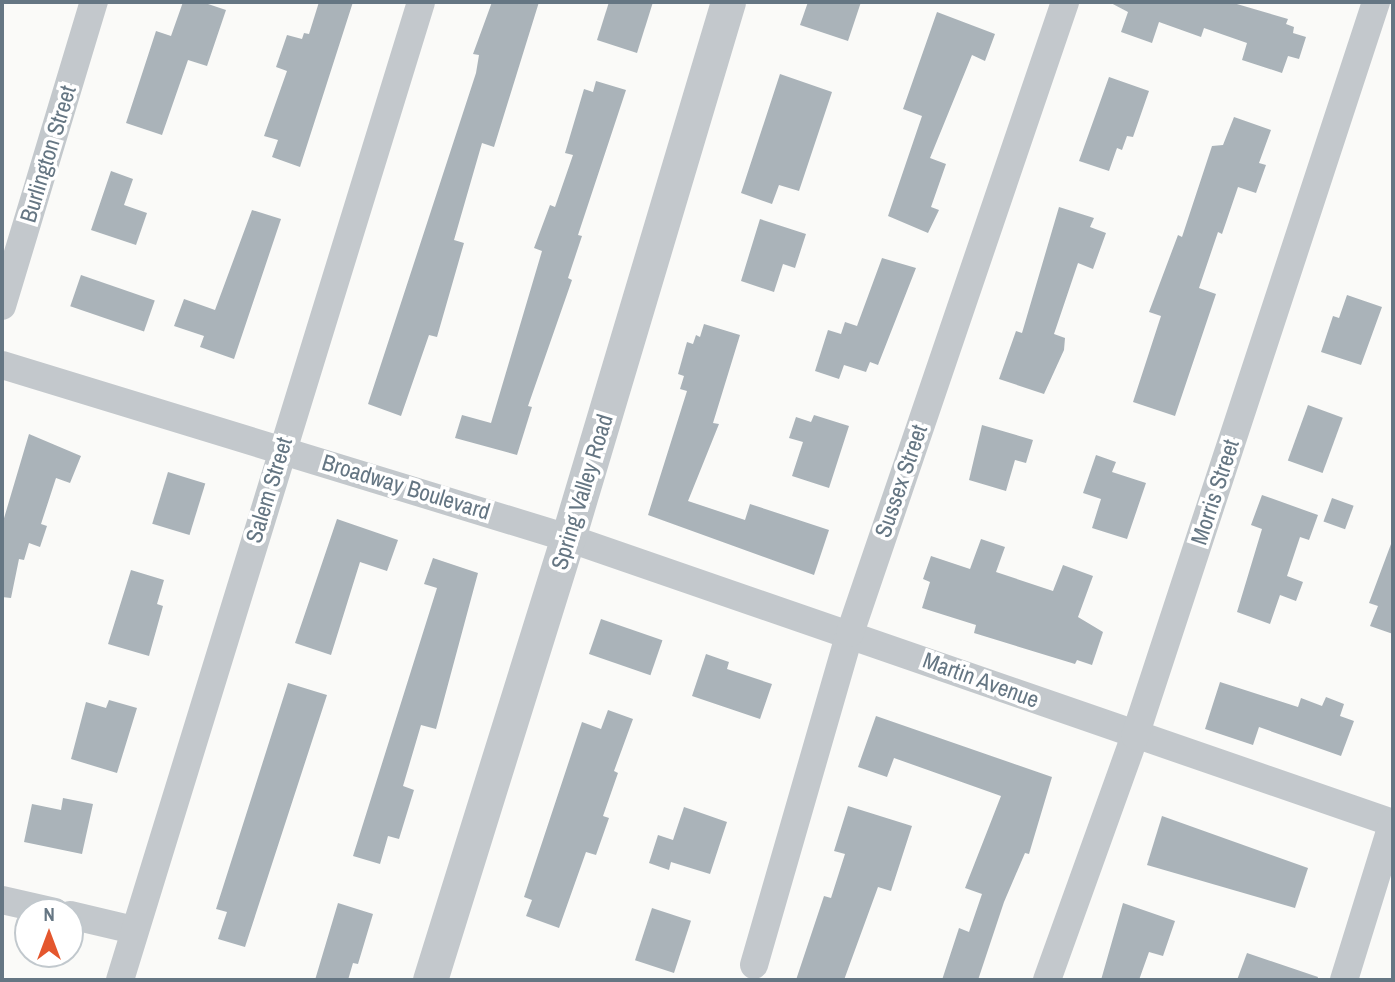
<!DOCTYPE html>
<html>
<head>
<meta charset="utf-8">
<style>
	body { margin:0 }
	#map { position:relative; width:1395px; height:982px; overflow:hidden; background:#fafaf8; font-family:"Archivo Narrow",sans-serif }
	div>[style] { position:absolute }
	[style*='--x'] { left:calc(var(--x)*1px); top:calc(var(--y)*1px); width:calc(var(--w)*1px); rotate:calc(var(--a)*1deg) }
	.building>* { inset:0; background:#aab3b9; transform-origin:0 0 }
	.minor>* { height:28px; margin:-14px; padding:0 14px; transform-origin:14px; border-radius:14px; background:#c3c8cc }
	.tertiary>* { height:35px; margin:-17.5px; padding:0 17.5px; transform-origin:17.5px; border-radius:17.5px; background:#c3c8cc }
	span { translate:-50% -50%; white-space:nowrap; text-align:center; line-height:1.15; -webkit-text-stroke:7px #fff; paint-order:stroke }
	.street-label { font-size:23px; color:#657683 }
	.frame { position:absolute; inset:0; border:4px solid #657683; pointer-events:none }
	.north { position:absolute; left:14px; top:898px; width:70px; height:70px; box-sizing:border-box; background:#fff; border:2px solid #c1c8cd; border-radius:50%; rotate:0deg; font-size:19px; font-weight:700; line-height:28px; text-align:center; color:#657683 }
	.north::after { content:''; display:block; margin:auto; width:24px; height:32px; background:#e4572e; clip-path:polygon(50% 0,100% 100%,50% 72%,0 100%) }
</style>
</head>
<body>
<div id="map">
	<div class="building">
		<div style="clip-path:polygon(183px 2px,202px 2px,226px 10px,207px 66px,188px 60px,162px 135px,126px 123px,156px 31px,171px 36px)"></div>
		<div style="clip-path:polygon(319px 2px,353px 2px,300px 167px,272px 157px,278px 140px,264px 136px,287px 71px,276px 67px,287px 35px,302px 39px,304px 33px,309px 34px)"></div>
		<div style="clip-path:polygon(492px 2px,539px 2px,494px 147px,482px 143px,454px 240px,464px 243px,437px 337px,429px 335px,401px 416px,368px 404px,476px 73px,479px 55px,473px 54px)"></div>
		<div style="clip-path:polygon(609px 2px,653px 2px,637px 53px,597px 40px)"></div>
		<div style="clip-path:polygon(808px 2px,861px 2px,848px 41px,800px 25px)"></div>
		<div style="clip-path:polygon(1109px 2px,1230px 2px,1288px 19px,1286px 24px,1294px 27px,1293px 33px,1306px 37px,1299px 59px,1288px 56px,1282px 73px,1242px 60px,1247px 43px,1204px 28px,1201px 37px,1159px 22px,1152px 43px,1121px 32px,1128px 12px)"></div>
		<div style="clip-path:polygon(937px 12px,995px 34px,985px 61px,972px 55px,930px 158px,946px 164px,931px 207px,939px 210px,928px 233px,888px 216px,922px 116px,903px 109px)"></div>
		<div style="clip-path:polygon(780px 74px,832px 92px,799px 191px,779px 185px,772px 204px,741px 193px)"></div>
		<div style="clip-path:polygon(1109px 77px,1149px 91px,1133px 137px,1127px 136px,1122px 150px,1117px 148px,1109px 171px,1079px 161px)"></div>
		<div style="clip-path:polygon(596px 81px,626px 90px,578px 235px,582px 236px,568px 278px,572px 280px,528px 406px,532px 407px,517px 455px,455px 438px,462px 415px,491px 423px,542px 251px,534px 248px,550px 205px,555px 207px,573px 155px,565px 153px,584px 89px,593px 92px)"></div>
		<div style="clip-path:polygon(1234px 117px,1271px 130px,1259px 163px,1266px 165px,1256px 193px,1238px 187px,1222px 234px,1218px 232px,1199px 288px,1216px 294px,1175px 416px,1133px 402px,1161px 316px,1149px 312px,1178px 235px,1182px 237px,1212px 146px,1223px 145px)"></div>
		<div style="clip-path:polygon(111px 171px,133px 179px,124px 205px,147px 213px,136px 245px,91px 230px)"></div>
		<div style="clip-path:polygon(1059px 207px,1094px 218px,1090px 227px,1106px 233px,1093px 269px,1078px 263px,1054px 334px,1065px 338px,1064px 350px,1044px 394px,999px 379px,1016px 331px,1022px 333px)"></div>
		<div style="clip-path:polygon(252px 210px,281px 219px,234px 359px,200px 347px,204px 336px,174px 326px,184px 299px,215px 310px)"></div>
		<div style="clip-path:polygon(760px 219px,806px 234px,795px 268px,783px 264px,774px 292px,741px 281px)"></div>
		<div style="clip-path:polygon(882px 258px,916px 268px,878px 365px,870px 362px,866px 372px,844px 365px,839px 379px,815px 371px,828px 330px,841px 334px,845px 322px,857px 326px)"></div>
		<div style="left:81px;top:275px;width:78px;height:33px;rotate:19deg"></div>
		<div style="clip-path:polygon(1347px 295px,1382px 307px,1361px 365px,1321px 352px,1333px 316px,1339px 318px)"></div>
		<div style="clip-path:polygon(704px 324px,740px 335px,713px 423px,719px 424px,688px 501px,745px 520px,750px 504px,829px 530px,814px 575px,648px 515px,687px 391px,680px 389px,684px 376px,678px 374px,687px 342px,693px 344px,696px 335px,700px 337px)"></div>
		<div style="left:1308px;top:405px;width:37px;height:59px;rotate:20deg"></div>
		<div style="clip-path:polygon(814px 415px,849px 426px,829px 488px,792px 476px,803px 442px,789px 438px,796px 417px,811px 422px)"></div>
		<div style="clip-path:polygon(982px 425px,1033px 440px,1026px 463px,1015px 460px,1006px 491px,969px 480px)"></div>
		<div style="clip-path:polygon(29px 434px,81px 456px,70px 483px,56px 478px,41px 524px,47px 526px,40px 547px,29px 543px,24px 560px,19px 559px,11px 598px,2px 597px,2px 525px)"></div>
		<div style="clip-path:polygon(1096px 455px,1116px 462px,1112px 472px,1146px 483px,1127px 539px,1092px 528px,1101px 499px,1083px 493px)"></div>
		<div style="left:168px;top:472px;width:39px;height:54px;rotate:17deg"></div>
		<div style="clip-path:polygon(1262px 495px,1318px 515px,1309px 540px,1300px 537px,1287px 576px,1303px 582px,1296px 601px,1280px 595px,1270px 624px,1237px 612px,1262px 529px,1251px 525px)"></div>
		<div style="left:1332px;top:498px;width:23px;height:25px;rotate:20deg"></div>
		<div style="clip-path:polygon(337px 519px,398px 540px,387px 571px,360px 562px,331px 655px,295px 643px)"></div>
		<div style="clip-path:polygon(981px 539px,1005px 547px,996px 572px,1053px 591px,1063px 565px,1093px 576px,1078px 617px,1103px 632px,1092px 665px,1077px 660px,1075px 664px,974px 633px,976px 625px,922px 608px,930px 582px,923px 579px,931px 556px,970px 569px)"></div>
		<div style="clip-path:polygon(1391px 544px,1393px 544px,1393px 634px,1370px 626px,1378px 606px,1369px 603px)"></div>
		<div style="clip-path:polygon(433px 558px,478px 573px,436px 729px,421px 725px,403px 786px,414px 790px,399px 839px,388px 836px,380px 864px,353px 856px,437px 588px,424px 584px)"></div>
		<div style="clip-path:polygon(131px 570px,164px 580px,157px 604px,163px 606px,149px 656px,108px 644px)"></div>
		<div style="left:601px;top:619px;width:65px;height:37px;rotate:19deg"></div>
		<div style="clip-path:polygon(706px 654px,729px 662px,727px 669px,772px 684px,760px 719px,692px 696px)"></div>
		<div style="clip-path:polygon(1220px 682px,1298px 707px,1301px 698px,1322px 706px,1326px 697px,1344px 704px,1340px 716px,1354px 721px,1341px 756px,1259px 727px,1253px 745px,1205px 729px)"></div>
		<div style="clip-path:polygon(288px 683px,327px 695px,245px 947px,218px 939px,227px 912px,216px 909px)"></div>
		<div style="clip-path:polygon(109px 700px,137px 708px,117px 773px,71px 759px,86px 702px,106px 708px)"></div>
		<div style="clip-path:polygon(608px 710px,633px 719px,614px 771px,618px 773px,603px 816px,609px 818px,596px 855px,586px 852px,559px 928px,526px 916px,532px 900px,524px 897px,582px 722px,601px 729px)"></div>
		<div style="clip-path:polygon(876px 716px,1052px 777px,1029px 854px,1025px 853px,1004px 902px,978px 980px,942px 980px,959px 928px,969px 932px,982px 894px,965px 888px,1001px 796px,894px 758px,887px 777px,858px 767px)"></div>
		<div style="clip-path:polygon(63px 798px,93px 804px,82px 854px,24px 842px,32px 804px,61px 810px)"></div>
		<div style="clip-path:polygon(848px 806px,912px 826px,891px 891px,878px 887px,844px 980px,796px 980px,824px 896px,831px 898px,845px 854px,834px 851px)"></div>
		<div style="clip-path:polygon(684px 807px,727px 822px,710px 874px,671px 862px,669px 870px,649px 863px,658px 835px,673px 840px)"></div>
		<div style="clip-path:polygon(1162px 816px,1308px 868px,1295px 908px,1147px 865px)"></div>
		<div style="clip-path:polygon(338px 903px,373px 914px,358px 964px,353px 963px,348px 980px,315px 980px)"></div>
		<div style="clip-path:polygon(1123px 903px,1175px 921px,1163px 956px,1149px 952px,1139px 980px,1101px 980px)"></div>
		<div style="left:652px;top:908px;width:41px;height:55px;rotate:18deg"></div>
		<div style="clip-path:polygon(1247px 953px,1318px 977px,1317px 980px,1237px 980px)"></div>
	</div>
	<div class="minor">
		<div style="--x:2;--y:306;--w:318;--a:-73.2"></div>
		<div style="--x:2;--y:365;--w:592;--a:17"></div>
		<div style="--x:568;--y:538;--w:873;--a:19.06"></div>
		<div style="--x:2;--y:900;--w:54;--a:12.8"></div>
		<div style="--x:70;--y:915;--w:66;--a:13.2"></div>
		<div style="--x:754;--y:965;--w:346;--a:-73.9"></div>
		<div style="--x:850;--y:633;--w:667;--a:-71.18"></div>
		<div style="--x:120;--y:980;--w:1023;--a:-72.89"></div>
		<div style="--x:1047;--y:980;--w:259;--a:-70.2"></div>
		<div style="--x:1135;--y:736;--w:773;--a:-71.82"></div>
		<div style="--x:1344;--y:980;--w:165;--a:-72.8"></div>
	</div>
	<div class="tertiary">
		<div style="--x:430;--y:980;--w:463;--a:-72.7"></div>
		<div style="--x:568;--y:538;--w:559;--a:-73.38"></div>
	</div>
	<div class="street-label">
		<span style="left:48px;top:154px;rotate:-73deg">Burlington Street</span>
		<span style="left:901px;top:481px;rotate:-71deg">Sussex Street</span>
		<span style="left:406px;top:487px;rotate:17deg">Broadway Boulevard</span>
		<span style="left:269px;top:490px;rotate:-73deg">Salem Street</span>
		<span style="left:582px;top:492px;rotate:-73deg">Spring Valley Road</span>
		<span style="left:1215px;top:492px;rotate:-72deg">Morris Street</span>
		<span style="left:981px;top:680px;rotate:20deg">Martin Avenue</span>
	</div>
	<div class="frame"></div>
	<div class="north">N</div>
</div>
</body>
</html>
